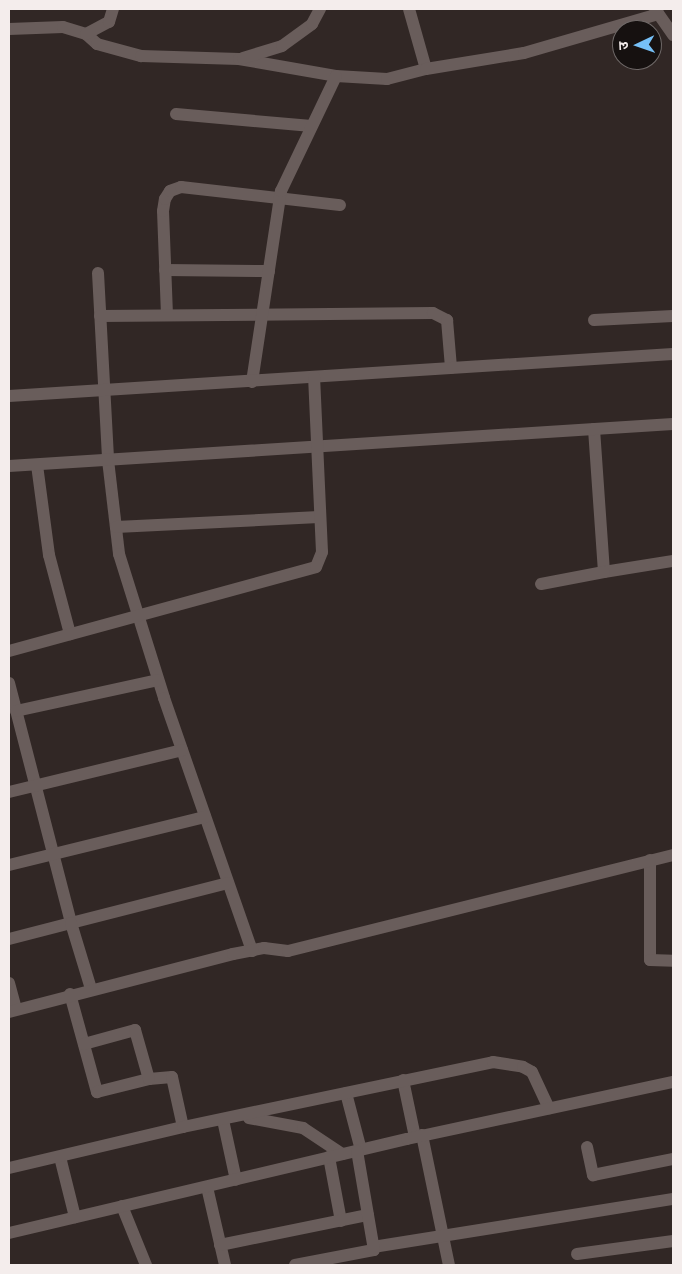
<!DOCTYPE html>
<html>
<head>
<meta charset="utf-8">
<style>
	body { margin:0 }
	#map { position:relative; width:682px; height:1274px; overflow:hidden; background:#312725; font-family:Roboto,"Noto Sans Devanagari",sans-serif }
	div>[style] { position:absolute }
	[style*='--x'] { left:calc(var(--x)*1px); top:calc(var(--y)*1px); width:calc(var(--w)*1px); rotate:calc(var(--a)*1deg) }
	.street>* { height:12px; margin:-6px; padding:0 6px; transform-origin:6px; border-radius:6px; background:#695d5b }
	span { translate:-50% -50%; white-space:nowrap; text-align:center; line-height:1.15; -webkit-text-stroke:5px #161110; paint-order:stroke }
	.frame { position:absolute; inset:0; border:10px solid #f4edec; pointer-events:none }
	.north { position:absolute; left:612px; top:20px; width:50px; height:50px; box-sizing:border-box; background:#161110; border:1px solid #6f6968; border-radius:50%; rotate:267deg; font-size:14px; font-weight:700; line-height:20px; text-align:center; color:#f4edec }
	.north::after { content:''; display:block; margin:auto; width:18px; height:22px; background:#76c0f7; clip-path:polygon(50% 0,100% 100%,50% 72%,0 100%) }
</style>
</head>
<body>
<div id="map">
	<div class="street">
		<div style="--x:409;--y:9;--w:62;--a:74.2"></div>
		<div style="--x:655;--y:9;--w:32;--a:55"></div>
		<div style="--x:9;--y:29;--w:54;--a:-2.1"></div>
		<div style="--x:63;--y:27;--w:24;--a:17"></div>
		<div style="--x:86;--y:34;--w:15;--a:42"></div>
		<div style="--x:97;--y:44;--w:46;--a:15.3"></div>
		<div style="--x:141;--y:56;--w:98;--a:1.8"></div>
		<div style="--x:239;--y:59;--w:98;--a:9.9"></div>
		<div style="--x:336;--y:76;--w:51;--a:3.4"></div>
		<div style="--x:387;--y:79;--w:40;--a:-14.4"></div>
		<div style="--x:426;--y:69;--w:99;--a:-9.3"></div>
		<div style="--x:524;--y:53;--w:140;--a:-16.2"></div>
		<div style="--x:86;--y:34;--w:26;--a:-28"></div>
		<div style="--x:109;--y:22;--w:14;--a:-73"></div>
		<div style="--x:243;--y:58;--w:41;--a:-17.1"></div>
		<div style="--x:282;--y:46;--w:37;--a:-36"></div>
		<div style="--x:312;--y:24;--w:17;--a:-62"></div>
		<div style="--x:176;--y:114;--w:136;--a:5.1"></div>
		<div style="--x:165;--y:270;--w:104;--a:0.6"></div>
		<div style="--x:98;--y:273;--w:187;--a:86.9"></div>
		<div style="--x:108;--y:460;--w:95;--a:83.3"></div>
		<div style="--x:119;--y:554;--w:151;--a:72.6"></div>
		<div style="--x:164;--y:698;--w:268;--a:70.8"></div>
		<div style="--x:167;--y:315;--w:104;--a:-92.2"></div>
		<div style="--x:163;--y:211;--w:12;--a:-81"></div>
		<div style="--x:165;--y:199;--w:9;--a:-58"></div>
		<div style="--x:170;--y:191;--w:12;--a:-20"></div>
		<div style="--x:181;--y:187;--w:160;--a:6.5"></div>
		<div style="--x:100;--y:316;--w:333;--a:-0.5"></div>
		<div style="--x:433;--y:313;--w:16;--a:27"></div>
		<div style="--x:447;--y:320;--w:48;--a:85.2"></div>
		<div style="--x:594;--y:320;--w:79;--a:-2.9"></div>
		<div style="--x:252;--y:382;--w:193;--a:-81.4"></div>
		<div style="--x:281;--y:191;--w:127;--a:-64.4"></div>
		<div style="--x:9;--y:396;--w:665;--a:-3.62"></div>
		<div style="--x:594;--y:429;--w:143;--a:86"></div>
		<div style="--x:604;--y:572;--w:70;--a:-9.1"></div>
		<div style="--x:37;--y:465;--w:91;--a:82.4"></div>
		<div style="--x:49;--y:555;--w:82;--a:75.1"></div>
		<div style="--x:9;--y:466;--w:665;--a:-3.62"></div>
		<div style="--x:116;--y:527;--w:203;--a:-2.8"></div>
		<div style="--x:541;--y:584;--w:64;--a:-10.8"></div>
		<div style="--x:9;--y:651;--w:318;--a:-15.3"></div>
		<div style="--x:316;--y:567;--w:16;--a:-68"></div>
		<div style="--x:322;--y:552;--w:175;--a:-92.6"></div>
		<div style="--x:9;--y:683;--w:248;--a:75.5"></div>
		<div style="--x:71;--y:923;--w:162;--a:-14.3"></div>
		<div style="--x:16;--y:711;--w:145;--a:-12.3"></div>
		<div style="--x:9;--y:792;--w:178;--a:-13.6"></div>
		<div style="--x:650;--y:860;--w:100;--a:90"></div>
		<div style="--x:650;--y:960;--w:23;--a:2"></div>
		<div style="--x:9;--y:865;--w:202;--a:-13.8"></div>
		<div style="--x:9;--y:939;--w:64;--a:-14.5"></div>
		<div style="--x:71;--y:923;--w:69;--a:73.1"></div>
		<div style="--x:9;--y:983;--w:27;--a:75"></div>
		<div style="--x:70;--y:994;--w:102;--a:74.6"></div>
		<div style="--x:97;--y:1092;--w:54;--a:-14"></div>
		<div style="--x:149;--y:1079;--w:23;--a:-5"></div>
		<div style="--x:172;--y:1077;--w:51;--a:77.6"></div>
		<div style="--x:9;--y:1012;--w:231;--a:-14.5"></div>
		<div style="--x:233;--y:954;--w:32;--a:-11"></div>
		<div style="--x:264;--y:948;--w:24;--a:7"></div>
		<div style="--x:288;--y:951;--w:397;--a:-14"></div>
		<div style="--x:84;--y:1044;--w:53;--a:-15.4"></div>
		<div style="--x:135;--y:1030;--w:51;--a:74.1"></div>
		<div style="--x:403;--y:1080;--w:58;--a:78.1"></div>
		<div style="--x:346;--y:1093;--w:59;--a:75.3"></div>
		<div style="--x:249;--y:1118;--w:55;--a:10.5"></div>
		<div style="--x:303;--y:1128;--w:47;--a:33.7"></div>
		<div style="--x:223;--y:1120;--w:61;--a:77.8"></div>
		<div style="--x:422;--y:1135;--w:133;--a:78.3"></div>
		<div style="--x:587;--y:1147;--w:29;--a:78"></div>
		<div style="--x:593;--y:1175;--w:82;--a:-11.3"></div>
		<div style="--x:60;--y:1157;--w:62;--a:76"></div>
		<div style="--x:329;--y:1157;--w:65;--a:79.4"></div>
		<div style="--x:9;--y:1168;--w:179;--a:-13.3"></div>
		<div style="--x:183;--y:1127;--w:317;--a:-11.8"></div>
		<div style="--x:493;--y:1062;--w:30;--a:9"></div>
		<div style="--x:523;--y:1067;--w:10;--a:29"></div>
		<div style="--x:532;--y:1072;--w:40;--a:65"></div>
		<div style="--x:207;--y:1187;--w:80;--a:77"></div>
		<div style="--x:122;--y:1206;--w:64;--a:67.9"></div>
		<div style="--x:9;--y:1233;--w:409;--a:-13.3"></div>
		<div style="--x:407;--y:1139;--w:272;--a:-12.1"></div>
		<div style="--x:220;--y:1245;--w:151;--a:-11.5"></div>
		<div style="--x:373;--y:1247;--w:304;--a:-9.1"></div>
		<div style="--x:577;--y:1254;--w:97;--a:-7.7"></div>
		<div style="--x:295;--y:1265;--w:80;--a:-10.8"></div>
		<div style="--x:374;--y:1250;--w:100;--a:-99.7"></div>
	</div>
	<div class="frame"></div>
	<div class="north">उ</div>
</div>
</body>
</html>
